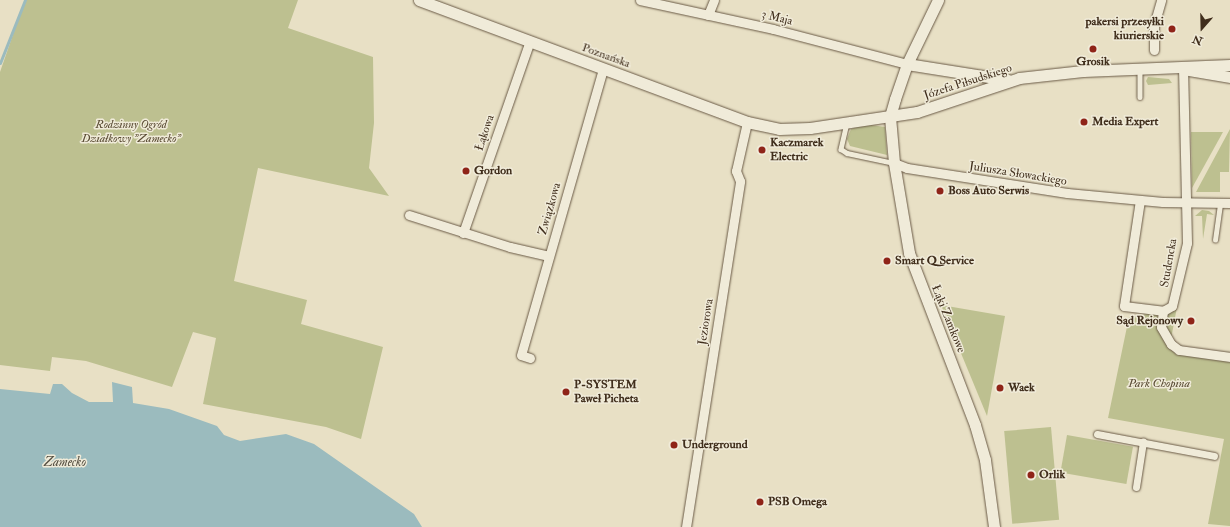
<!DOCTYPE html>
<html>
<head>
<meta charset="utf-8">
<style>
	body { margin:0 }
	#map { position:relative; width:1230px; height:527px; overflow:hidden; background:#e8e0c5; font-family:"IM FELL Double Pica",serif }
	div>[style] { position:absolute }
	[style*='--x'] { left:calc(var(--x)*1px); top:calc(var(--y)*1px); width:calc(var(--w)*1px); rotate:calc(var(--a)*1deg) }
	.green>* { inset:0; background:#bdc090; transform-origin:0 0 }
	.water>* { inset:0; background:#9bbbbe }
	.stream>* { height:3px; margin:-1.5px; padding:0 1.5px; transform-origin:1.5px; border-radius:1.5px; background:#9bbbbe }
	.roads { filter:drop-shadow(0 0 1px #6a5a46) drop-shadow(0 0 1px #6a5a46) }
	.service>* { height:4.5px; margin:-2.25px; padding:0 2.25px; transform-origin:2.25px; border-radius:2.25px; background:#f0ebd9 }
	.pedestrian>* { height:7px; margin:-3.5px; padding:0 3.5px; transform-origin:3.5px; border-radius:3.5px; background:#f0ebd9 }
	.minor>* { height:9px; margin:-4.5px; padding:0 4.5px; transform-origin:4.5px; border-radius:4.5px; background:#f0ebd9 }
	.tertiary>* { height:11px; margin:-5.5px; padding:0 5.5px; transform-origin:5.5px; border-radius:5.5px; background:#f0ebd9 }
	.dots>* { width:11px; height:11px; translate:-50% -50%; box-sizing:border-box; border:2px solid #f0ebd9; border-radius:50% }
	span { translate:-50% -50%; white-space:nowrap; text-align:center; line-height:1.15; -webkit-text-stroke:3px #f0ebd9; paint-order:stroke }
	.street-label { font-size:12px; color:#402e1c }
	.poi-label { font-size:12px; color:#402e1c; font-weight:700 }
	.right { translate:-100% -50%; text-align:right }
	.left { translate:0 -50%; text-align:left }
	.park-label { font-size:12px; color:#594b33; font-style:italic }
	.water-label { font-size:13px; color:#575144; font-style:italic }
	.north { position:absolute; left:1182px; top:8px; width:40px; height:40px; -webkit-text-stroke:3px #f0ebd9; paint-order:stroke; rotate:200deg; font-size:11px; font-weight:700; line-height:16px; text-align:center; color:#402e1c }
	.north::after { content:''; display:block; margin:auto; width:14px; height:18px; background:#402e1c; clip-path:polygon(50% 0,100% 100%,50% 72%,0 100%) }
</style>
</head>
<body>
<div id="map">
	<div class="green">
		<div style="clip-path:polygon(25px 0,298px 0,288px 28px,373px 57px,374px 123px,369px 168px,389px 196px,258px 168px,234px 281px,307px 300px,301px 324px,383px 347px,361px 439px,326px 427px,203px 404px,216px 338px,193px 332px,172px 387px,86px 361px,52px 357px,50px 371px,0 365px,0 72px)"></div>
		<div style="clip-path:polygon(1148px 77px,1169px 79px,1172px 83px,1148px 85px,1146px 81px)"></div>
		<div style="clip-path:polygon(864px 124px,885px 127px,887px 155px,850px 146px,847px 139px,851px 129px)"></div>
		<div style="clip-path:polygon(1230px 129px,1229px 172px,1220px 172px,1220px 192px,1196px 192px)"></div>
		<div style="clip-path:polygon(1191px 132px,1223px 132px,1192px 188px)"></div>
		<div style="clip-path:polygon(1202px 210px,1209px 211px,1214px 215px,1207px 214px,1203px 239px,1202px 216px,1195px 216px)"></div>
		<div style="clip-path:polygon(941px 305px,1005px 316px,987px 416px)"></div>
		<div style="clip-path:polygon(1177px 307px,1171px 339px,1179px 347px,1230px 356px,1230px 526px,1208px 524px,1224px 439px,1108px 418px,1129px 317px,1167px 311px)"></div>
		<div style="left:1051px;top:427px;width:93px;height:47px;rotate:85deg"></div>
		<div style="left:1067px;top:435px;width:67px;height:38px;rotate:10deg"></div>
	</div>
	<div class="water">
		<div style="clip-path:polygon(112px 382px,132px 387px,133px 403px,169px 409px,217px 426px,224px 435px,240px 441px,286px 434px,314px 444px,414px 514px,422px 527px,0 527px,0 389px,50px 394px,53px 384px,62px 384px,72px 393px,89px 402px,113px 402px)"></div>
	</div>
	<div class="stream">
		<div style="--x:0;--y:63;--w:68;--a:-68.4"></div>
	</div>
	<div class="roads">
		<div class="service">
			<div style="--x:1140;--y:69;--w:28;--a:90"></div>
			<div style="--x:847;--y:123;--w:27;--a:103"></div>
			<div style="--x:841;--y:149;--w:7;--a:34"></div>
			<div style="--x:847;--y:153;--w:48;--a:12"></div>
			<div style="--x:1215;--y:240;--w:37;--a:-82"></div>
		</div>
		<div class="pedestrian">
			<div style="--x:1097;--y:434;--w:119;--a:10.6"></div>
			<div style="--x:1136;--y:487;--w:46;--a:-81.2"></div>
		</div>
		<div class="minor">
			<div style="--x:640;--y:0;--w:136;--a:12.3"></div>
			<div style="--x:773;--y:29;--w:138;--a:14.6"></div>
			<div style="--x:708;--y:15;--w:16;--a:-68"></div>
			<div style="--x:1154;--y:50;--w:25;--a:-90"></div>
			<div style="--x:1154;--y:25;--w:26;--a:-74"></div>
			<div style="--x:894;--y:163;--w:14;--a:21"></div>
			<div style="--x:907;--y:168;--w:162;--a:8.9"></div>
			<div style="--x:1067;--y:193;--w:96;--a:5.4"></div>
			<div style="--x:1163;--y:202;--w:67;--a:0.9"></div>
			<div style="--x:1140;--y:200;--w:107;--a:98.6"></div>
			<div style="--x:1124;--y:306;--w:39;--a:7"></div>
			<div style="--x:1163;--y:311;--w:10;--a:-29"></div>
			<div style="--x:1172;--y:306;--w:65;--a:-76.6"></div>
			<div style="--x:1187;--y:243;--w:175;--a:-91.3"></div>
			<div style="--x:409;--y:215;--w:106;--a:17.6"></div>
			<div style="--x:510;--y:247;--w:40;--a:13"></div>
			<div style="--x:463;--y:233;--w:203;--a:-70.8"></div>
			<div style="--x:1163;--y:311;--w:16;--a:97"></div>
			<div style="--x:1161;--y:327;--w:20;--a:60"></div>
			<div style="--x:1171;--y:344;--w:10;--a:37"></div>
			<div style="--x:1179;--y:350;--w:51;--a:7.8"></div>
			<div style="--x:530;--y:358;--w:9;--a:-162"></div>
			<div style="--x:521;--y:355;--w:298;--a:-74"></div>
			<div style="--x:686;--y:527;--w:350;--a:-81.1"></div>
			<div style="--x:740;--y:181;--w:11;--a:-112"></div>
			<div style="--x:736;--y:171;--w:50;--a:-77.3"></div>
		</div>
		<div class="tertiary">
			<div style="--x:419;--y:0;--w:350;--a:20.4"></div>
			<div style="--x:747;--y:122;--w:33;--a:12"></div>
			<div style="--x:779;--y:129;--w:31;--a:-2"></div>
			<div style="--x:810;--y:128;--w:108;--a:-8.5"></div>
			<div style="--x:917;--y:112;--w:108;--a:-18.4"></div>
			<div style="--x:1019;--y:78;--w:64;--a:-6.2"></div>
			<div style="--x:1083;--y:71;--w:147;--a:-2.3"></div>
			<div style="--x:938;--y:0;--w:71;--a:115.8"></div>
			<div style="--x:907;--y:64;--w:37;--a:109"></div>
			<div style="--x:895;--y:99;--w:19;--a:106"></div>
			<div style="--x:890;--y:117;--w:46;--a:85"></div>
			<div style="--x:894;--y:163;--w:91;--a:80.5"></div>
			<div style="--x:909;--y:253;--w:184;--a:69"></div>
			<div style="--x:975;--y:425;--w:36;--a:74"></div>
			<div style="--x:985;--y:460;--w:68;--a:82.3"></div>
			<div style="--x:907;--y:64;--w:102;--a:9"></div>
			<div style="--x:1189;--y:70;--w:42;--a:9.7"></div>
		</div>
	</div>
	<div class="dots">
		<div style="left:1172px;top:29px;background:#8f2418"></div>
		<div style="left:1093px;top:49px;background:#8f2418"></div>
		<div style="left:1084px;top:122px;background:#8f2418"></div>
		<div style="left:762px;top:150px;background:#8f2418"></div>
		<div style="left:466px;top:171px;background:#8f2418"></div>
		<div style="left:940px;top:191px;background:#8f2418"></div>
		<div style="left:887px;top:261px;background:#8f2418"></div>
		<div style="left:1191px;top:321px;background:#8f2418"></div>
		<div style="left:1000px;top:388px;background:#8f2418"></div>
		<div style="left:566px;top:392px;background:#8f2418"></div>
		<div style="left:674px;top:445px;background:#8f2418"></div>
		<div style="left:1031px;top:475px;background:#8f2418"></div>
		<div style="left:760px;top:502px;background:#8f2418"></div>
	</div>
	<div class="street-label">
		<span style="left:777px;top:18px;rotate:14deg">3 Maja</span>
		<span style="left:606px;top:56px;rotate:20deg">Poznańska</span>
		<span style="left:968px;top:82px;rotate:-18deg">Józefa Piłsudskiego</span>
		<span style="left:485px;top:133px;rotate:-71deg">Łąkowa</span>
		<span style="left:1018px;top:174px;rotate:9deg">Juliusza Słowackiego</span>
		<span style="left:550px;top:209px;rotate:-74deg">Związkowa</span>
		<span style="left:1169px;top:263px;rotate:-80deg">Studencka</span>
		<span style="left:948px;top:319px;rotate:68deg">Łąki Zamkowe</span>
		<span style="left:706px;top:322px;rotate:-81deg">Jeziorowa</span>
	</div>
	<div class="poi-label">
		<span class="right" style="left:1164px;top:29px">pakersi przesyłki<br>kiurierskie</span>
		<span style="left:1093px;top:62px">Grosik</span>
		<span class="left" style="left:1092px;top:122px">Media Expert</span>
		<span class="left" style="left:770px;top:150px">Kaczmarek<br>Electric</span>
		<span class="left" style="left:474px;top:171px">Gordon</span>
		<span class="left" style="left:948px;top:191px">Boss Auto Serwis</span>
		<span class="left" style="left:895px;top:261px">Smart Q Service</span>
		<span class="right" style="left:1183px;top:321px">Sąd Rejonowy</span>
		<span class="left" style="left:574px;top:392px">P-SYSTEM<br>Paweł Picheta</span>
		<span class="left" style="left:1008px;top:388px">Waek</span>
		<span class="left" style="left:682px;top:445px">Underground</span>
		<span class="left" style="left:1039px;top:475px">Orlik</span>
		<span class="left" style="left:768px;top:502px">PSB Omega</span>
	</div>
	<div class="park-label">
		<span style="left:131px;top:132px">Rodzinny Ogród<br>Działkowy "Zamecko"</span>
		<span style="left:1159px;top:384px">Park Chopina</span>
	</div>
	<div class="water-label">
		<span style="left:65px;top:462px">Zamecko</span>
	</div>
	<div class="north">N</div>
</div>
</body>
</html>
